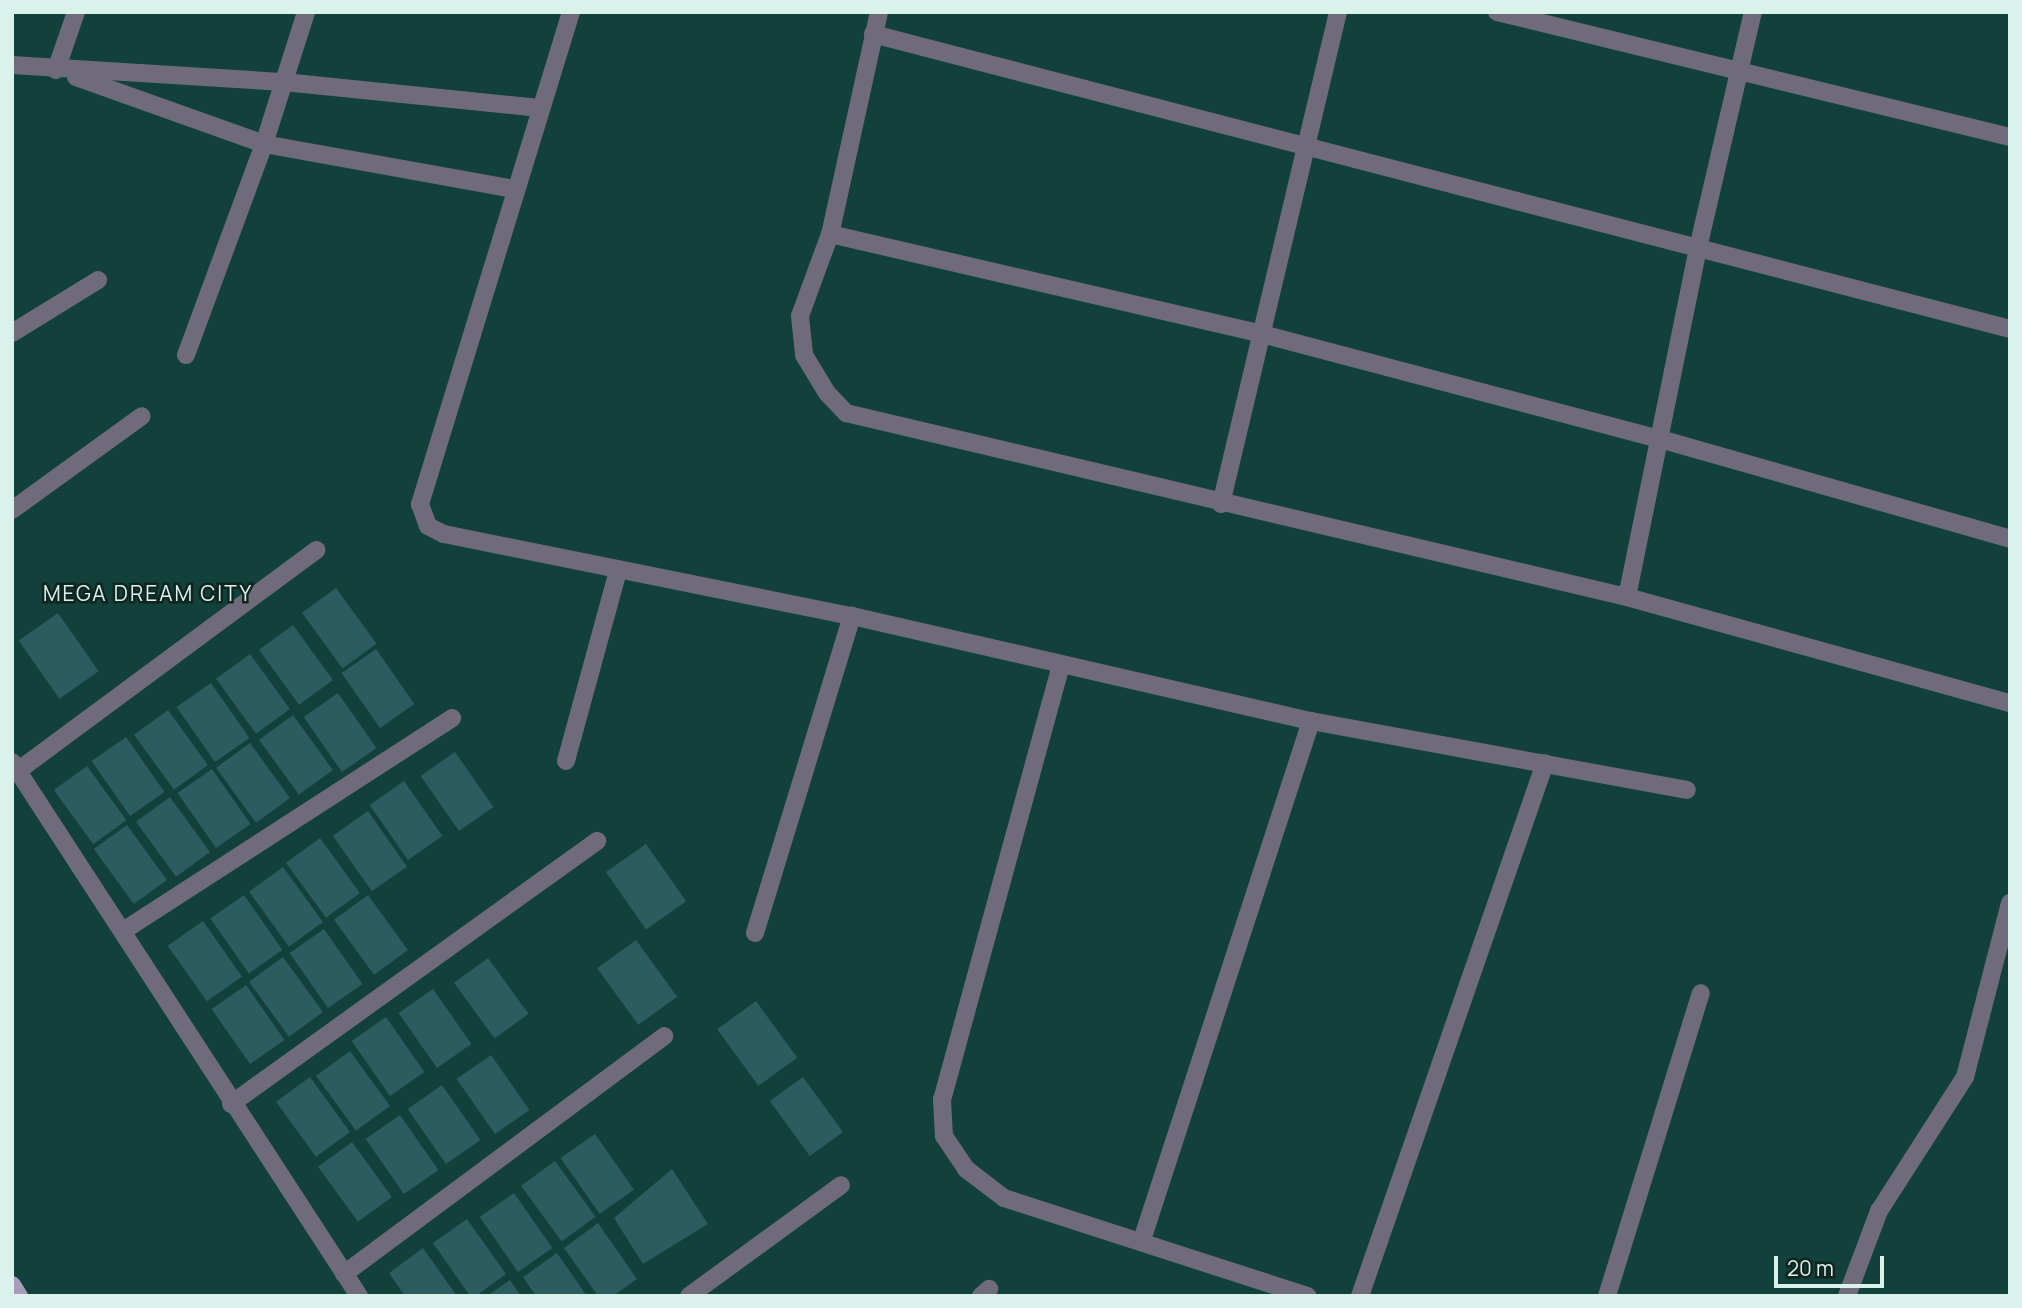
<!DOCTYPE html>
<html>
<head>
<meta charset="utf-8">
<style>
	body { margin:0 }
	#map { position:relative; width:2022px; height:1308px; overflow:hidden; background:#11413a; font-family:Manrope,sans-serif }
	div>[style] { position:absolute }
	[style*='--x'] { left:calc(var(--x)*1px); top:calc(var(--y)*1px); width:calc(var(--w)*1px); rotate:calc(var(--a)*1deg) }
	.building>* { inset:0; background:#2b5c5f; transform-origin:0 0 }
	.minor>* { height:18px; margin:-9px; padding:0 9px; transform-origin:9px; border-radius:9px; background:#706b7a }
	.major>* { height:18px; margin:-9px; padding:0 9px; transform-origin:9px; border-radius:9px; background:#a79dbb }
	span { translate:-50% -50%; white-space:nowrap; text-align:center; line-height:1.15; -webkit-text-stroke:5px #102420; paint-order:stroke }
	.neighbourhood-label { font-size:21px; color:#d9f2ec; letter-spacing:2px }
	.frame { position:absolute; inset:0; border:14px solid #d9f2ec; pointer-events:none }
	.scale { position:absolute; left:1774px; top:1256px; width:110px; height:32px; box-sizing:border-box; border:4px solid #d9f2ec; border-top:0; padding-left:9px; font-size:21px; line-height:24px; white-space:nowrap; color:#d9f2ec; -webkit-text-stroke:5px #102420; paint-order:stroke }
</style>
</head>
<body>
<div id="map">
	<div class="building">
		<div style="left:336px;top:588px;width:69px;height:42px;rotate:54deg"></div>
		<div style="left:58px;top:613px;width:71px;height:48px;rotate:55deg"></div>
		<div style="left:293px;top:625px;width:68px;height:42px;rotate:54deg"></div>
		<div style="left:376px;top:649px;width:67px;height:42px;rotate:55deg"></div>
		<div style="left:250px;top:654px;width:68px;height:42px;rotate:54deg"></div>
		<div style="left:211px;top:683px;width:67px;height:42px;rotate:55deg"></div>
		<div style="left:338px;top:693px;width:67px;height:42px;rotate:55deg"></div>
		<div style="left:168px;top:710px;width:68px;height:42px;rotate:54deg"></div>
		<div style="left:293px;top:715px;width:68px;height:42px;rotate:54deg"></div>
		<div style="left:126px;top:737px;width:67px;height:42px;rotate:55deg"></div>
		<div style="left:250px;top:743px;width:68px;height:42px;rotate:54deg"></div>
		<div style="left:455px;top:752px;width:67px;height:42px;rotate:55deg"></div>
		<div style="left:87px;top:766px;width:67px;height:41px;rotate:54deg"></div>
		<div style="left:212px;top:769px;width:67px;height:42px;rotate:55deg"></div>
		<div style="left:404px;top:781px;width:67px;height:42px;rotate:55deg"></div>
		<div style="left:170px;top:797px;width:68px;height:42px;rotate:54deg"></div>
		<div style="left:368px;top:811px;width:68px;height:43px;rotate:55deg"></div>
		<div style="left:127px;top:825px;width:68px;height:41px;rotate:54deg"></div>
		<div style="left:320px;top:838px;width:68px;height:42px;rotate:54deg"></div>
		<div style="left:646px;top:844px;width:70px;height:49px;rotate:55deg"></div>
		<div style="left:283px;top:867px;width:68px;height:42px;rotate:54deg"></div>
		<div style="left:244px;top:895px;width:67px;height:41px;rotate:55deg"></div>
		<div style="left:368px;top:895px;width:68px;height:42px;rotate:54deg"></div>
		<div style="left:203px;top:921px;width:68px;height:43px;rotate:55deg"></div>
		<div style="left:324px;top:929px;width:67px;height:42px;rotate:55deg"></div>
		<div style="left:636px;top:940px;width:70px;height:48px;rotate:54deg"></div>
		<div style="left:283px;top:957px;width:68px;height:42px;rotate:54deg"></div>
		<div style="left:488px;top:958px;width:69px;height:42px;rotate:54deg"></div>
		<div style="left:246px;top:985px;width:67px;height:42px;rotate:55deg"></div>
		<div style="left:433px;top:989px;width:67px;height:42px;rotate:55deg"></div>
		<div style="left:756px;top:1001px;width:70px;height:48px;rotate:54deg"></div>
		<div style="left:386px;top:1017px;width:67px;height:42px;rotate:55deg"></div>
		<div style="left:350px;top:1051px;width:68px;height:42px;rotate:54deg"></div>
		<div style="left:491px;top:1055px;width:67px;height:42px;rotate:55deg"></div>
		<div style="left:310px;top:1077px;width:68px;height:42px;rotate:54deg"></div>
		<div style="left:803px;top:1077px;width:68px;height:41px;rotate:54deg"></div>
		<div style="left:442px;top:1085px;width:67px;height:42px;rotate:55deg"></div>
		<div style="left:400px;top:1115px;width:67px;height:42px;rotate:55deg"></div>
		<div style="left:595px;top:1134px;width:68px;height:42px;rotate:55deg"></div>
		<div style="left:352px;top:1142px;width:68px;height:42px;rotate:54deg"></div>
		<div style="left:555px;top:1161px;width:69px;height:42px;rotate:54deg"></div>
		<div style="clip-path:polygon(672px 1169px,708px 1224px,643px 1264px,614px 1218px)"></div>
		<div style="left:514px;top:1193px;width:67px;height:42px;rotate:55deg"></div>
		<div style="clip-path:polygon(467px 1219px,506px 1274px,476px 1296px,470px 1296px,433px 1243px)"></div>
		<div style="clip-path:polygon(598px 1223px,637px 1279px,613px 1296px,598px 1296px,564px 1248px)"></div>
		<div style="clip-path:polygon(423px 1248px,457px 1296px,405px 1296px,389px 1273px)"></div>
		<div style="clip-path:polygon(557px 1253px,587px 1296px,536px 1296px,523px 1277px)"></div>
		<div style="clip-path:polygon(510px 1280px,521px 1296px,487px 1296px)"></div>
	</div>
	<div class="minor">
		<div style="--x:571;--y:12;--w:515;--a:107.06"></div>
		<div style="--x:420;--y:504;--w:23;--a:70"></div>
		<div style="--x:428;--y:526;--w:18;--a:27"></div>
		<div style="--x:444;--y:534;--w:416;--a:11.4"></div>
		<div style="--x:852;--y:616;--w:471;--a:12.9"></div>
		<div style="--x:1311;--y:721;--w:382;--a:10.4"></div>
		<div style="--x:879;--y:12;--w:227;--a:102.4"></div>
		<div style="--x:830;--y:234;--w:87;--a:110.1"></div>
		<div style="--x:800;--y:316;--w:39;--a:84"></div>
		<div style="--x:804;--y:355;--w:44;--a:58.8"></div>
		<div style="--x:827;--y:393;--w:28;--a:46"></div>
		<div style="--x:846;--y:413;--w:802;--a:13.26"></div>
		<div style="--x:1627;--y:597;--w:397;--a:15.5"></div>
		<div style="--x:1497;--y:12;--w:528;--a:13.69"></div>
		<div style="--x:873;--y:34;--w:1175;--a:14.54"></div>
		<div style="--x:12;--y:65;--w:273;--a:3.6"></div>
		<div style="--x:284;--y:82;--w:257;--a:5.8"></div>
		<div style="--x:56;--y:70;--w:61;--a:-71"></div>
		<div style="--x:76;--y:77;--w:200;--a:19.6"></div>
		<div style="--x:264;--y:144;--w:254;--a:10.2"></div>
		<div style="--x:830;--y:234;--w:443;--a:13"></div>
		<div style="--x:1262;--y:334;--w:412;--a:14.8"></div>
		<div style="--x:1660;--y:439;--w:364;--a:15.9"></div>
		<div style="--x:12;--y:333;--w:101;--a:-31.6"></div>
		<div style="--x:186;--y:355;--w:225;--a:-69.7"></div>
		<div style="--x:264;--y:144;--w:139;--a:-72.3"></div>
		<div style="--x:1221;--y:504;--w:506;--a:-76.62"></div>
		<div style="--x:12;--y:510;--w:160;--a:-35.9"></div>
		<div style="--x:1627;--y:597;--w:356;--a:-78.5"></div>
		<div style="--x:1698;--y:248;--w:242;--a:-76.9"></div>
		<div style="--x:1061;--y:665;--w:450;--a:105.3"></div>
		<div style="--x:942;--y:1099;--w:37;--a:87"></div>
		<div style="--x:944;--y:1136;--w:40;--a:56"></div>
		<div style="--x:966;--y:1169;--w:48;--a:37.3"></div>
		<div style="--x:1004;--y:1198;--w:319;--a:17.9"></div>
		<div style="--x:566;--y:761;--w:197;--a:-74.7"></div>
		<div style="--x:12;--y:762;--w:637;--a:56.98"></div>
		<div style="--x:19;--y:770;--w:370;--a:-36.5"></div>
		<div style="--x:123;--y:931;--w:392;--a:-32.9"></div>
		<div style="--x:755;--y:933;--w:332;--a:-73"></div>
		<div style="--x:231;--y:1104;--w:451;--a:-35.7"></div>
		<div style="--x:1142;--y:1240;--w:546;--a:-71.96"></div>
		<div style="--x:344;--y:1274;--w:399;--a:-36.6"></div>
		<div style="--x:689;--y:1296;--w:188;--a:-36.1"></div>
		<div style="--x:981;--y:1296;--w:11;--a:-41"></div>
		<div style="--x:1360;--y:1296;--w:564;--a:-70.86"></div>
		<div style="--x:1607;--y:1296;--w:317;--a:-72.8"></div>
		<div style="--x:1847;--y:1296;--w:91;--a:-69.4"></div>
		<div style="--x:1879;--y:1211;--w:159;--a:-57.3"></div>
		<div style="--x:1965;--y:1077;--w:180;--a:-75.5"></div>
	</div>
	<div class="major">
		<div style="--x:12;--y:1285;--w:13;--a:58"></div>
	</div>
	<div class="neighbourhood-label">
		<span style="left:148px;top:593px">MEGA DREAM CITY</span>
	</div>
	<div class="frame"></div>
	<div class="scale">20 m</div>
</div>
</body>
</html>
